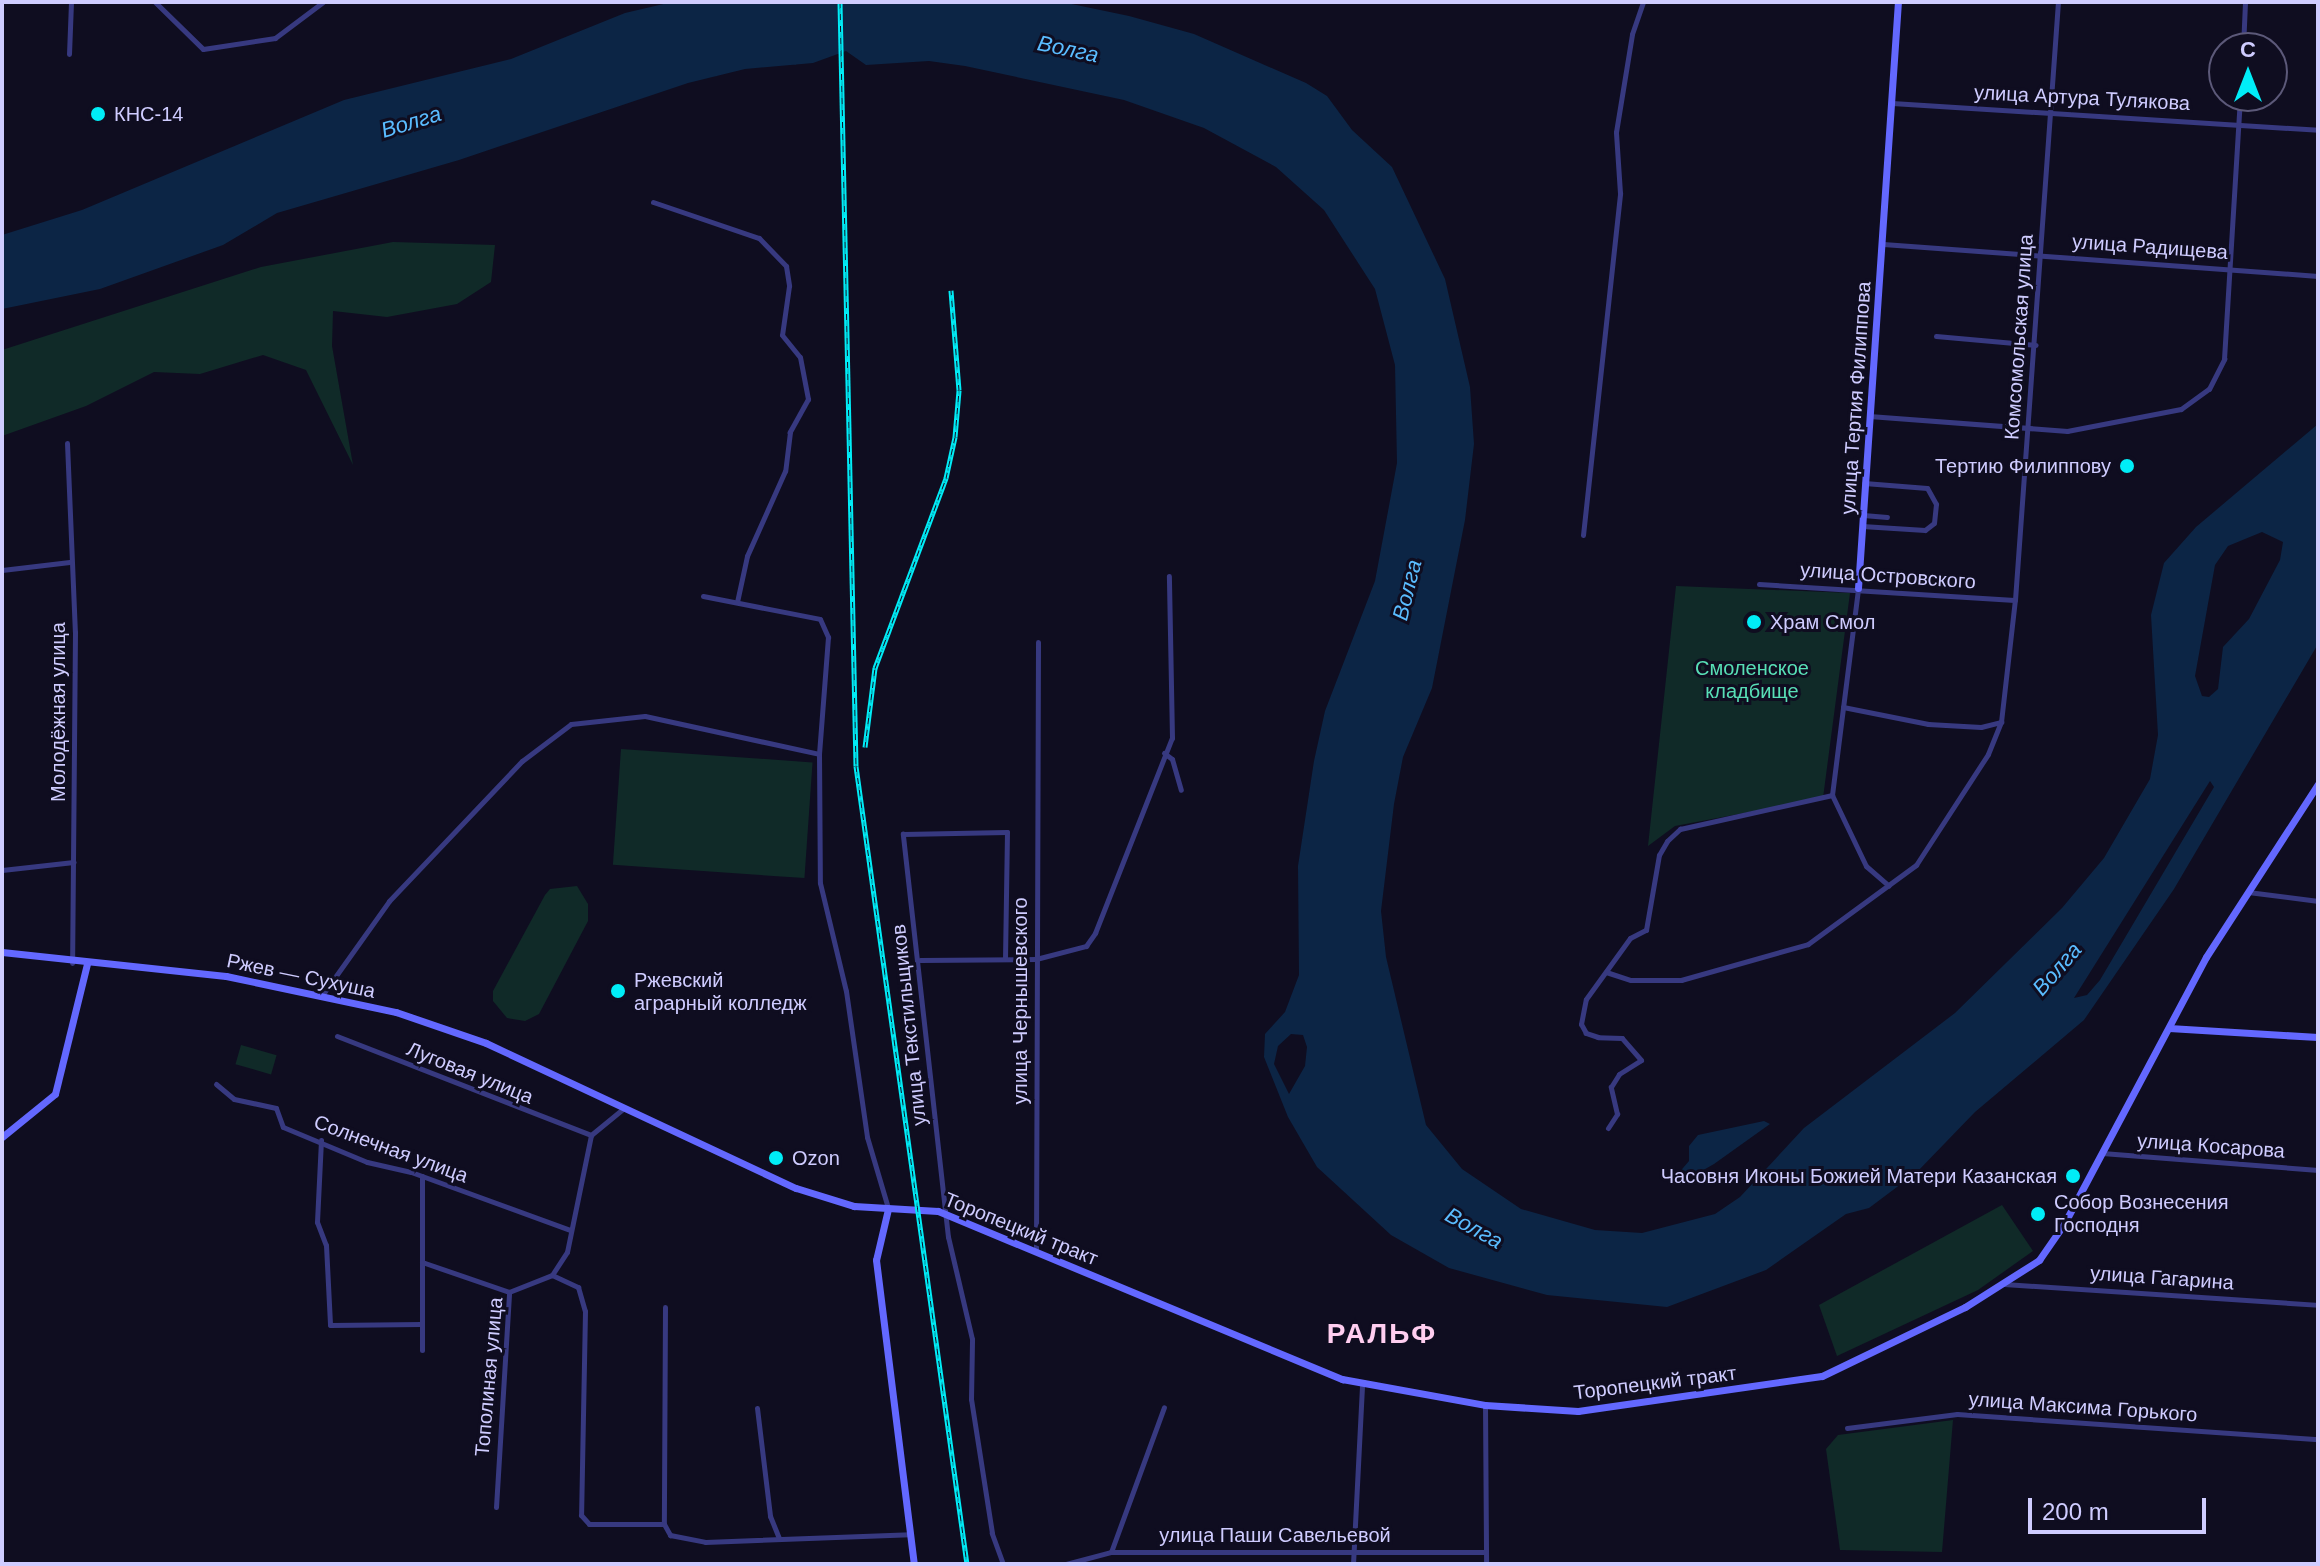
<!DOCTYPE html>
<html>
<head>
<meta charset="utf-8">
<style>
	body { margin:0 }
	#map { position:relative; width:2320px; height:1566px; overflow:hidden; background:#0f0d20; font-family:Arial,sans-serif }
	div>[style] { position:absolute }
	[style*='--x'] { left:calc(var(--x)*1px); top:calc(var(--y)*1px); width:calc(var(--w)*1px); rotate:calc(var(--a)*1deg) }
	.green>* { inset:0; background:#102a28; transform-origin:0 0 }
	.water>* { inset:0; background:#0c2545 }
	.street>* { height:5px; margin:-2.5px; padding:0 2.5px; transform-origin:2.5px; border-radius:2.5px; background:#373980 }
	.secondary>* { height:7px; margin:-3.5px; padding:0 3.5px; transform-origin:3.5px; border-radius:3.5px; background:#6368ff }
	.rail>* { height:5px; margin-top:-2.5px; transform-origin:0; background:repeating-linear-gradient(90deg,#0f0d20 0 6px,#00edf7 0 12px); box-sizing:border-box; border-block:2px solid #00edf7 }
	.dots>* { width:22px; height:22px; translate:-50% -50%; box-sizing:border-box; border:4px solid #0f0d20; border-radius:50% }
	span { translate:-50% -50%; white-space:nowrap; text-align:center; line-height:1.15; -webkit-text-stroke:6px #0f0d20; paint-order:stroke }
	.street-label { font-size:20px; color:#cfccff }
	.poi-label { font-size:20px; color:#cfccff }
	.left { translate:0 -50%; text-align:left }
	.right { translate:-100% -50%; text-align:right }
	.park-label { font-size:20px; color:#58dfb6 }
	.water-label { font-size:22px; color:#5abcff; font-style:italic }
	.district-label { font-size:28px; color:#ffcef0; font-weight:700; letter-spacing:2px }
	.frame { position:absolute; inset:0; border:4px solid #cfccff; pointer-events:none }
	.north { position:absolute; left:2208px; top:32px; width:80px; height:80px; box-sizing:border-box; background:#0f0d20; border:2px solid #5c5979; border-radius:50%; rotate:0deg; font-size:22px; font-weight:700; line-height:32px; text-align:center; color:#cfccff }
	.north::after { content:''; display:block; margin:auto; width:28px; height:36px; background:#00edf7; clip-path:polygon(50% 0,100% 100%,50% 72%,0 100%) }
	.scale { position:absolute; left:2028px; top:1498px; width:178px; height:36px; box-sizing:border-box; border:4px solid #cfccff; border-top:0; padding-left:10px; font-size:24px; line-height:28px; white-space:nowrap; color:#cfccff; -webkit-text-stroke:6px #0f0d20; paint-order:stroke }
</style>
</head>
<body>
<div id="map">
	<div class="green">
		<div style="clip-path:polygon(393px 242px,495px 245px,491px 282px,457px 304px,387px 317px,333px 311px,332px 346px,353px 465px,306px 370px,263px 355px,200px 374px,154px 372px,86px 406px,2px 436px,2px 350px,261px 267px)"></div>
		<div style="clip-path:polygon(1676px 586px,1850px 593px,1823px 798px,1675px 826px,1648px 846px)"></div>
		<div style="left:621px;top:749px;width:192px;height:116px;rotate:4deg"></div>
		<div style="clip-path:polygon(577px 886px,588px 904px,588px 921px,539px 1014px,525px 1021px,507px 1018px,493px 1001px,493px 991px,545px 895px,550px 889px)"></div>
		<div style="left:241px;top:1045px;width:37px;height:20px;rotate:16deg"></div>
		<div style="clip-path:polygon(2002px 1205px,2033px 1251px,1978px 1290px,1837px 1356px,1819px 1305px)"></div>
		<div style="clip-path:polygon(1953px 1420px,1942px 1552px,1840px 1550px,1826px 1449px,1838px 1435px)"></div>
	</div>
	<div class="water">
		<div style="clip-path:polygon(evenodd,672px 2px,1062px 2px,1129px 16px,1194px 34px,1306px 83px,1327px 96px,1352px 130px,1392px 167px,1445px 279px,1470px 387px,1474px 444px,1465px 520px,1432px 688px,1403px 757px,1394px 804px,1381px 911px,1386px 957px,1426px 1125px,1462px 1169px,1521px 1209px,1595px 1230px,1642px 1233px,1715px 1214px,1740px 1197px,1804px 1128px,1955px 1013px,2062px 908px,2104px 858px,2150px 779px,2158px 735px,2151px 615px,2164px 563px,2196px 527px,2318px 424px,2318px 644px,2174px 889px,2084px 1020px,1975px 1112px,1917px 1172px,1869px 1208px,1846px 1214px,1766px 1270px,1667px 1307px,1547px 1295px,1449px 1268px,1391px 1235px,1317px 1167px,1288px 1117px,1264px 1057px,1265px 1034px,1285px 1012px,1299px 975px,1298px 866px,1314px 761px,1325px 711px,1375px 581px,1397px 463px,1395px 365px,1375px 289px,1324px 210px,1276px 167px,1204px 128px,1124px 100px,965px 66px,929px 61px,866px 65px,846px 51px,813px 63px,745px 69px,688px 83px,459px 160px,277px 213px,223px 245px,100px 289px,2px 309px,2px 235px,82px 210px,344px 100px,511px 59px,625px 13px,672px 2px,2262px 532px,2283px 542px,2280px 560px,2249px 619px,2223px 647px,2218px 689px,2209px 697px,2202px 696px,2195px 676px,2215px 565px,2228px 546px,2262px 532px,672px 2px,2210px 781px,2214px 787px,2100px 980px,2087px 995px,2074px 998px,2210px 781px,672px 2px,1291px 1034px,1303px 1035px,1307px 1047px,1305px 1066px,1289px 1094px,1274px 1064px,1278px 1046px,1291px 1034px)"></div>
		<div style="clip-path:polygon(1764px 1121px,1770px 1124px,1714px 1164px,1684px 1181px,1677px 1175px,1689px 1161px,1689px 1146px,1698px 1135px)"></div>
	</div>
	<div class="street">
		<div style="--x:155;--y:2;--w:67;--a:44.4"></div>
		<div style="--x:203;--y:49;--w:73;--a:-8.7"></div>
		<div style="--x:275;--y:38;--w:60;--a:-36.9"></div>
		<div style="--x:2243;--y:48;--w:46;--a:-87.5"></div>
		<div style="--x:69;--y:54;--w:52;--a:-87.8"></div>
		<div style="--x:1892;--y:103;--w:427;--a:3.6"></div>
		<div style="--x:653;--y:202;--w:112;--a:18.8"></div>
		<div style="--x:759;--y:238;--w:39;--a:46"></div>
		<div style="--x:786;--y:266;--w:20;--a:81"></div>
		<div style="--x:789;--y:286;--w:49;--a:98.1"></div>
		<div style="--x:782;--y:335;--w:28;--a:51"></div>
		<div style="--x:800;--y:357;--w:43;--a:79.2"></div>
		<div style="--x:808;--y:399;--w:38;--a:119"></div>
		<div style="--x:790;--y:432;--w:39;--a:97"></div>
		<div style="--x:785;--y:471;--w:93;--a:114.1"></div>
		<div style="--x:747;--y:556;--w:47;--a:102.3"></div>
		<div style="--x:1883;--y:244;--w:436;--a:4.2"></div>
		<div style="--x:1936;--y:336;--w:100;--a:5.1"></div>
		<div style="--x:1869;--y:416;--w:199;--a:4.3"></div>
		<div style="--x:2067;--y:431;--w:116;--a:-10.9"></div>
		<div style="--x:2181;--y:409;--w:34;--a:-36"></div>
		<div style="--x:2209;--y:389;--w:34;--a:-63"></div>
		<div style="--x:2224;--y:359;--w:263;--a:-86.5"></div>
		<div style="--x:67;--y:443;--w:189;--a:87.6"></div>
		<div style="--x:75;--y:632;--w:331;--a:90.5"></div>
		<div style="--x:1863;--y:515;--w:24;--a:5"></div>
		<div style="--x:1862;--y:526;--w:63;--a:3.6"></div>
		<div style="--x:1925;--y:530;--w:11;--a:-38"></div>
		<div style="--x:1934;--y:523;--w:19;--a:-84"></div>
		<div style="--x:1936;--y:504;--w:18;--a:-119"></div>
		<div style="--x:1927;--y:488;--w:63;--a:-175.5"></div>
		<div style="--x:1583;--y:535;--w:344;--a:-83.8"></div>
		<div style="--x:1620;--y:193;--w:61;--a:-93.8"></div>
		<div style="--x:1616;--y:132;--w:99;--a:-80.7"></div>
		<div style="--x:1632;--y:34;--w:34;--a:-71"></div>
		<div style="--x:2;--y:570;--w:68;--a:-6.7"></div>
		<div style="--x:1759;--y:584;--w:256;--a:3.6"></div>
		<div style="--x:703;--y:596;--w:119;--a:11.1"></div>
		<div style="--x:820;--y:619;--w:20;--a:66"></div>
		<div style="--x:828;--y:637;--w:117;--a:94.4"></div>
		<div style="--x:819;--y:754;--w:129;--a:89.6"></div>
		<div style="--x:820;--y:883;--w:111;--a:76.5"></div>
		<div style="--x:846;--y:991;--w:148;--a:81.8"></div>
		<div style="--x:867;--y:1137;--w:74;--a:73.5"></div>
		<div style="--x:1843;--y:707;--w:87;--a:11.3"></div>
		<div style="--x:1928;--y:724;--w:53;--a:3.2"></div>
		<div style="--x:1981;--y:727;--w:21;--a:-14"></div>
		<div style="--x:1164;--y:753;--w:10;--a:37"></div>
		<div style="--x:1172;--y:759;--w:32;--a:74"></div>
		<div style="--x:1832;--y:795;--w:209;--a:-82.8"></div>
		<div style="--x:1832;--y:795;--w:79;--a:64.4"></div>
		<div style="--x:1866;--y:866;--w:30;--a:41"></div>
		<div style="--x:2;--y:870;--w:72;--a:-6.3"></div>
		<div style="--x:2248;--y:892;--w:71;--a:7.3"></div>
		<div style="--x:920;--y:960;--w:116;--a:-0.5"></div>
		<div style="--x:1036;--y:959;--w:52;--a:-14.6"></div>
		<div style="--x:1086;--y:946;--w:16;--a:-55"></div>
		<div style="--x:1095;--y:933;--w:210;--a:-68.5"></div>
		<div style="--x:1172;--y:738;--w:162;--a:-91.1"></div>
		<div style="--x:1606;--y:972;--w:26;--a:18"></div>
		<div style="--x:1631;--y:980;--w:50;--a:0"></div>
		<div style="--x:1681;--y:980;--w:132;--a:-15.8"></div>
		<div style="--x:1808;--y:944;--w:134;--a:-36.2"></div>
		<div style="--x:1916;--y:865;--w:132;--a:-57"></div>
		<div style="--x:1988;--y:754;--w:35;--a:-68"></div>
		<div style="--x:2001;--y:722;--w:123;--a:-83.5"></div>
		<div style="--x:2015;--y:600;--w:600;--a:-85.89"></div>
		<div style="--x:323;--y:994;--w:114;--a:-54.6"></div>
		<div style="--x:389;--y:901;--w:193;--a:-46.5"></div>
		<div style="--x:522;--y:761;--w:61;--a:-37.1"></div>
		<div style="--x:571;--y:724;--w:74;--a:-6.2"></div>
		<div style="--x:645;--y:716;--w:178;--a:12.3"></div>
		<div style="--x:337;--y:1036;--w:273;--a:21.3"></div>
		<div style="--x:216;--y:1084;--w:23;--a:40"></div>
		<div style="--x:234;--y:1099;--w:43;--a:12.1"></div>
		<div style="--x:276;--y:1108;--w:20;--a:70"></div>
		<div style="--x:283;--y:1127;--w:91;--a:22.6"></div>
		<div style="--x:367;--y:1162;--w:45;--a:12.8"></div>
		<div style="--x:411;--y:1172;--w:169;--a:20"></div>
		<div style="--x:1608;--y:1128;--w:17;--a:-57"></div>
		<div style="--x:1617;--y:1114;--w:28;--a:-103"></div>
		<div style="--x:1611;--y:1087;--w:15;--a:-58"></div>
		<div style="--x:1619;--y:1074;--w:26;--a:-32"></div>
		<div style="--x:1641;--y:1060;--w:29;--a:-131"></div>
		<div style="--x:1622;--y:1038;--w:24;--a:-178"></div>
		<div style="--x:1598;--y:1037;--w:13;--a:-162"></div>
		<div style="--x:1586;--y:1033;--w:10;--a:-119"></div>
		<div style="--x:1581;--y:1024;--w:25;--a:-79"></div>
		<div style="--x:1586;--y:999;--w:75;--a:-54.2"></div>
		<div style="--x:1630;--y:938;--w:18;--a:-27"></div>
		<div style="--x:1646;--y:930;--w:76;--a:-80.2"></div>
		<div style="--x:1659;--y:855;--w:16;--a:-60"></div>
		<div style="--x:1667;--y:841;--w:18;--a:-43"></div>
		<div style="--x:1680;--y:829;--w:156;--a:-12.6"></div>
		<div style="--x:321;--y:1140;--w:82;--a:92.8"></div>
		<div style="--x:317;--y:1222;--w:25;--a:69"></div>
		<div style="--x:326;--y:1245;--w:80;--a:87.1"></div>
		<div style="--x:330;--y:1325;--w:91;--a:-0.6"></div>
		<div style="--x:2102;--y:1153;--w:217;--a:4.5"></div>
		<div style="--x:422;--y:1176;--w:174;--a:90"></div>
		<div style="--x:1036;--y:1251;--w:609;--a:-89.81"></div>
		<div style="--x:422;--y:1262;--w:92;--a:19"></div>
		<div style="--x:552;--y:1275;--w:29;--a:25"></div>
		<div style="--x:578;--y:1287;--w:25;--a:74"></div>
		<div style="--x:585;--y:1311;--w:204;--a:91.1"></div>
		<div style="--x:581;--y:1515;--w:12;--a:48"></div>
		<div style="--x:589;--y:1524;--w:75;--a:0"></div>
		<div style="--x:2004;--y:1284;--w:315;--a:3.8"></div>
		<div style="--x:665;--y:1307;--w:217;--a:90.3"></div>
		<div style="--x:664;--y:1524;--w:13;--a:61"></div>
		<div style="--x:670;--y:1535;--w:36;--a:11"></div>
		<div style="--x:705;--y:1542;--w:205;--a:-2.2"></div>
		<div style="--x:1485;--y:1405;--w:159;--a:89.6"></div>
		<div style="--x:757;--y:1408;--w:109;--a:83.1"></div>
		<div style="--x:770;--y:1516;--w:24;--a:68"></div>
		<div style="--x:1847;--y:1428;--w:111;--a:-7.3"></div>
		<div style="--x:1957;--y:1414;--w:362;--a:4"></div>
		<div style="--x:496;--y:1507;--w:215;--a:-86.5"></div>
		<div style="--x:509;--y:1292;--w:46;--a:-21.6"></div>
		<div style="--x:552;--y:1275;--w:27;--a:-57"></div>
		<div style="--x:567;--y:1252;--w:119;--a:-78.4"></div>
		<div style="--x:591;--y:1135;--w:43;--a:-39.3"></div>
		<div style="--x:1111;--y:1552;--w:154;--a:-69.9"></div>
		<div style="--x:1003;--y:1564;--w:33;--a:-110"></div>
		<div style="--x:992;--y:1533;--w:136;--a:-98.9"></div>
		<div style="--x:971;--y:1399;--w:60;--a:-89"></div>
		<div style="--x:972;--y:1339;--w:105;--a:-103.2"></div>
		<div style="--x:948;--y:1237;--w:406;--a:-96.4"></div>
		<div style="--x:903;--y:834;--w:104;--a:-1.1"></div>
		<div style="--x:1007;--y:832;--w:127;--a:90.9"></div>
		<div style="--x:1066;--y:1564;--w:47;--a:-14.9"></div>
		<div style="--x:1111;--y:1552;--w:375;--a:0"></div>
		<div style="--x:1353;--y:1564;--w:179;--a:-87.1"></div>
	</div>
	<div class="secondary">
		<div style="--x:1858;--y:588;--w:587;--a:-86.1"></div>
		<div style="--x:2;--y:952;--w:225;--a:6.1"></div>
		<div style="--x:226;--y:976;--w:174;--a:12"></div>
		<div style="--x:396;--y:1012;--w:95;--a:19"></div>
		<div style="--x:486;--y:1043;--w:342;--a:25.1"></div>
		<div style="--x:796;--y:1188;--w:61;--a:17.2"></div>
		<div style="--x:854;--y:1206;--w:84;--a:3.4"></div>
		<div style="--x:938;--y:1211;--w:438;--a:22.6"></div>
		<div style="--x:1342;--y:1379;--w:145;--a:10.3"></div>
		<div style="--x:1485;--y:1405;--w:93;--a:3.7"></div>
		<div style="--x:1578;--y:1411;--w:246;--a:-8.2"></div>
		<div style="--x:1822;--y:1376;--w:159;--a:-25.8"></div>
		<div style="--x:1965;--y:1307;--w:88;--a:-32.4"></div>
		<div style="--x:2039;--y:1260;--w:44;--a:-55.2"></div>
		<div style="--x:2064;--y:1224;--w:302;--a:-62"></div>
		<div style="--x:2206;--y:957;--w:206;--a:-57.1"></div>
		<div style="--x:2169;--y:1028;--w:149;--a:3.5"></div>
		<div style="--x:2;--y:1137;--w:68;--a:-39.1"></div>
		<div style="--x:55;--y:1094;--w:134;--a:-76.2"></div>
		<div style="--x:888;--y:1209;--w:52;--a:103.2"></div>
		<div style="--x:876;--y:1260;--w:306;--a:82.9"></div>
	</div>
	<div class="rail">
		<div style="--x:840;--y:2;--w:764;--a:88.8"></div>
		<div style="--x:856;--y:766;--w:806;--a:82.08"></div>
		<div style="--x:865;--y:747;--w:80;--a:-82.8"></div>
		<div style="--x:875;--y:668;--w:203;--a:-69.5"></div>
		<div style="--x:946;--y:478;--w:42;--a:-77.6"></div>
		<div style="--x:955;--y:437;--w:47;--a:-85.1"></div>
		<div style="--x:959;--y:390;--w:100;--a:-94.6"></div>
	</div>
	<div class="dots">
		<div style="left:98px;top:114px;background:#00edf7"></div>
		<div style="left:2127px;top:466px;background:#00edf7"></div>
		<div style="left:1754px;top:622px;background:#00edf7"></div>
		<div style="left:618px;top:991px;background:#00edf7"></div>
		<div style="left:776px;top:1158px;background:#00edf7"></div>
		<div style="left:2073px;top:1176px;background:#00edf7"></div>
		<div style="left:2038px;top:1214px;background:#00edf7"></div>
	</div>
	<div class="street-label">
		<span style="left:2082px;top:98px;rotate:3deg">улица Артура Тулякова</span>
		<span style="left:2150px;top:247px;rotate:4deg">улица Радищева</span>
		<span style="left:2019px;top:337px;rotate:-86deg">Комсомольская улица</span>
		<span style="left:1856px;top:398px;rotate:-86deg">улица Тертия Филиппова</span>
		<span style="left:1888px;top:576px;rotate:4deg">улица Островского</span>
		<span style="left:58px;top:712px;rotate:-90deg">Молодёжная улица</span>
		<span style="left:301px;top:976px;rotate:12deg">Ржев — Сухуша</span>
		<span style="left:1020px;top:1001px;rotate:-90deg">улица Чернышевского</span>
		<span style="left:909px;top:1025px;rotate:-96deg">улица Текстильщиков</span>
		<span style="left:470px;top:1073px;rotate:22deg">Луговая улица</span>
		<span style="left:2211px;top:1146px;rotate:4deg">улица Косарова</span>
		<span style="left:391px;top:1149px;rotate:20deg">Солнечная улица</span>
		<span style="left:1021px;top:1229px;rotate:22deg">Торопецкий тракт</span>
		<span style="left:2162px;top:1278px;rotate:4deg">улица Гагарина</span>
		<span style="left:489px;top:1377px;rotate:-85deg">Тополиная улица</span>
		<span style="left:1655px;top:1383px;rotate:-7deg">Торопецкий тракт</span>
		<span style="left:2083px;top:1407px;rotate:4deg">улица Максима Горького</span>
		<span style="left:1275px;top:1535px">улица Паши Савельевой</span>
	</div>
	<div class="poi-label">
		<span class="left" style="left:114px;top:114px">КНС-14</span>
		<span class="right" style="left:2111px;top:466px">Тертию Филиппову</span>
		<span class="left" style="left:1770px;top:622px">Храм Смол</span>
		<span class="left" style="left:634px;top:992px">Ржевский<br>аграрный колледж</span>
		<span class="left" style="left:792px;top:1158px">Ozon</span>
		<span class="right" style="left:2057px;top:1176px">Часовня Иконы Божией Матери Казанская</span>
		<span class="left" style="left:2054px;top:1214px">Собор Вознесения<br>Господня</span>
	</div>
	<div class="park-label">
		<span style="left:1752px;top:680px">Смоленское<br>кладбище</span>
	</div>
	<div class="water-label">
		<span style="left:1068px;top:49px;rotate:12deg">Волга</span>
		<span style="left:411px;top:122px;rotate:-17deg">Волга</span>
		<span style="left:1407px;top:590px;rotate:-76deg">Волга</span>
		<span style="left:2057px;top:969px;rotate:-49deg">Волга</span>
		<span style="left:1474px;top:1228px;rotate:29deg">Волга</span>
	</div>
	<div class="district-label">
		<span style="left:1382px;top:1334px">РАЛЬФ</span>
	</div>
	<div class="frame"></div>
	<div class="north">С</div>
	<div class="scale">200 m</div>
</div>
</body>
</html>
